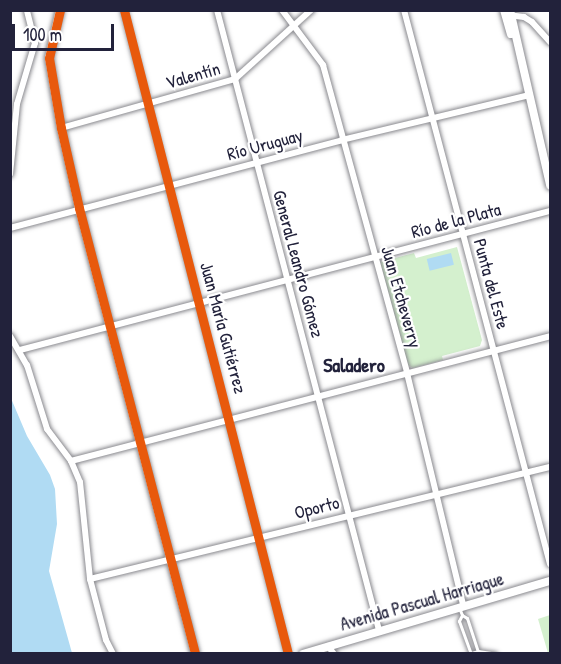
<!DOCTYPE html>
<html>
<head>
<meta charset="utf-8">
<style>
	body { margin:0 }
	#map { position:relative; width:561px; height:664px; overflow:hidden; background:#fff; font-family:"Patrick Hand",sans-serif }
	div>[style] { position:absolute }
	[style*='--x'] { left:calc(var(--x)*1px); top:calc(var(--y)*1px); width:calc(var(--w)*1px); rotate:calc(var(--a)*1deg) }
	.green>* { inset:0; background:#d4f0ce }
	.water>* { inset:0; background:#b0dbf3; transform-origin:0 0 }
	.roads { filter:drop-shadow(0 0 2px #8a8a8f) drop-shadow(0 0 2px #8a8a8f) }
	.service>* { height:3px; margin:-1.5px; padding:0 1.5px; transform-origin:1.5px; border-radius:1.5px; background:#fff }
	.minor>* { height:6px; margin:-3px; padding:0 3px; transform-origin:3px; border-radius:3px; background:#fff }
	.tertiary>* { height:8px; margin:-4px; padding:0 4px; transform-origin:4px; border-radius:4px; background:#fff }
	.cycleway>* { height:9px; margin:-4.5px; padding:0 4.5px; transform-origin:4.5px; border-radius:4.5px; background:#e8590c }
	span { translate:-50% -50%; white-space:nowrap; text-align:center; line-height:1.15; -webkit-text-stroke:4.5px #fff; paint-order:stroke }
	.street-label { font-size:18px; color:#22223b }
	.neighbourhood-label { font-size:20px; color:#22223b; font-weight:700 }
	.frame { position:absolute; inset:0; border:12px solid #22223b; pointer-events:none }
	.scale { position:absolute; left:12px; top:24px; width:102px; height:27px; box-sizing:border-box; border:3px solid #22223b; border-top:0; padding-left:8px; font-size:18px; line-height:21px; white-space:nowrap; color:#22223b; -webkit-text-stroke:4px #fff; paint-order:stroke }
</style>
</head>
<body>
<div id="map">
	<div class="green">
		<div style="clip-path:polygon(457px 247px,482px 340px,480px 346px,442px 356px,443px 360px,413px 368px,408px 365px,380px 262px,414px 253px,416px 258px)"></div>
		<div style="clip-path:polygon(550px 615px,550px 653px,548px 653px,538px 619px)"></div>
	</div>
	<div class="water">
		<div style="left:451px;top:253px;width:12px;height:25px;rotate:76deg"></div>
		<div style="clip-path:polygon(10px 396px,27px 436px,50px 475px,55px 489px,57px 524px,49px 571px,72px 653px,11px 653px)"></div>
	</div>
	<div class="roads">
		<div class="service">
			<div style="--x:460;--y:610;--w:5;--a:68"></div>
			<div style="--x:462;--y:615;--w:6;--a:31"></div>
			<div style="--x:467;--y:618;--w:35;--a:72"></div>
			<div style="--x:462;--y:615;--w:7;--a:117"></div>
			<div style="--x:459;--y:621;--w:35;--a:70"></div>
			<div style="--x:471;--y:653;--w:7;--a:-16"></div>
			<div style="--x:478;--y:651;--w:18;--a:9"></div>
		</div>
		<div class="minor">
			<div style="--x:124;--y:10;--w:665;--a:75.71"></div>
			<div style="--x:217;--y:10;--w:641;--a:75.36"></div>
			<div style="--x:282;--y:10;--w:69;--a:53.3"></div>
			<div style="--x:323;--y:65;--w:319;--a:74.7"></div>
			<div style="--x:407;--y:373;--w:239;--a:76.4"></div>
			<div style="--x:404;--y:10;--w:573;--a:75.24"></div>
			<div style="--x:508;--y:15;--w:16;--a:7"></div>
			<div style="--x:524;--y:17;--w:9;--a:32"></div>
			<div style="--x:532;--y:22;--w:27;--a:48"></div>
			<div style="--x:61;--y:128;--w:181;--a:-15.7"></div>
			<div style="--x:235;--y:79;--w:103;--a:-42.2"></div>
			<div style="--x:10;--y:174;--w:70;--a:-84.3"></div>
			<div style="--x:17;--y:104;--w:64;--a:-73.6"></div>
			<div style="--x:35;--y:43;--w:34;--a:-104"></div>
			<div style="--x:10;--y:228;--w:343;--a:-14.8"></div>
			<div style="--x:342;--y:140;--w:192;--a:-13.5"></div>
			<div style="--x:10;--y:336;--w:34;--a:60"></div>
			<div style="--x:27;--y:365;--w:67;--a:72.6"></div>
			<div style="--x:47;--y:429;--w:40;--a:53"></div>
			<div style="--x:71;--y:461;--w:23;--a:67"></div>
			<div style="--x:80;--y:482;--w:98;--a:84.1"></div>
			<div style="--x:90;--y:579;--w:63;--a:75.3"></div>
			<div style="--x:106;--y:640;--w:16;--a:63"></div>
			<div style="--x:20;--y:350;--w:548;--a:-14.7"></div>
			<div style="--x:71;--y:461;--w:495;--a:-14.6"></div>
			<div style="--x:90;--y:579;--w:473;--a:-13.7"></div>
			<div style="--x:328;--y:646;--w:10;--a:53"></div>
		</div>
		<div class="tertiary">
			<div style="--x:60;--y:10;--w:49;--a:102.9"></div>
			<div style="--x:49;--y:58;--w:71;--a:80.3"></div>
			<div style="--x:61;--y:128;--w:82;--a:77.3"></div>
			<div style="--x:79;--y:208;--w:461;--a:75.4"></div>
			<div style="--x:504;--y:10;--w:25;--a:74"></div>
			<div style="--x:510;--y:10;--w:180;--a:77.1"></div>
			<div style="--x:303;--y:654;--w:258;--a:-16.5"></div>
		</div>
	</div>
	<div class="cycleway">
		<div style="--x:60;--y:10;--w:49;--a:102.9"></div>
		<div style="--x:49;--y:58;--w:71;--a:80.3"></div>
		<div style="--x:61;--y:128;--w:82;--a:77.3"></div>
		<div style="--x:79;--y:208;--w:461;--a:75.4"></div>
		<div style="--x:124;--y:10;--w:665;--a:75.71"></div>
	</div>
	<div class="street-label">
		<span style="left:193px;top:76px;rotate:-16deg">Valentín</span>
		<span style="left:265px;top:145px;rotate:-15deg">Río Uruguay</span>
		<span style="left:456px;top:221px;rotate:-15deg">Río de la Plata</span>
		<span style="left:298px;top:264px;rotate:75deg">General Leandro Gómez</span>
		<span style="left:491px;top:284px;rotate:75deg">Punta del Este</span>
		<span style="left:401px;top:297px;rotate:74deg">Juan Etcheverry</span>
		<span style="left:223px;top:328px;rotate:75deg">Juan María Gutiérrez</span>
		<span style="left:317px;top:508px;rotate:-14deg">Oporto</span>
		<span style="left:422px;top:602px;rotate:-16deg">Avenida Pascual Harriague</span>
	</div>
	<div class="neighbourhood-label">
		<span style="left:354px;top:364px">Saladero</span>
	</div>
	<div class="frame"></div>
	<div class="scale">100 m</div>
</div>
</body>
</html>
